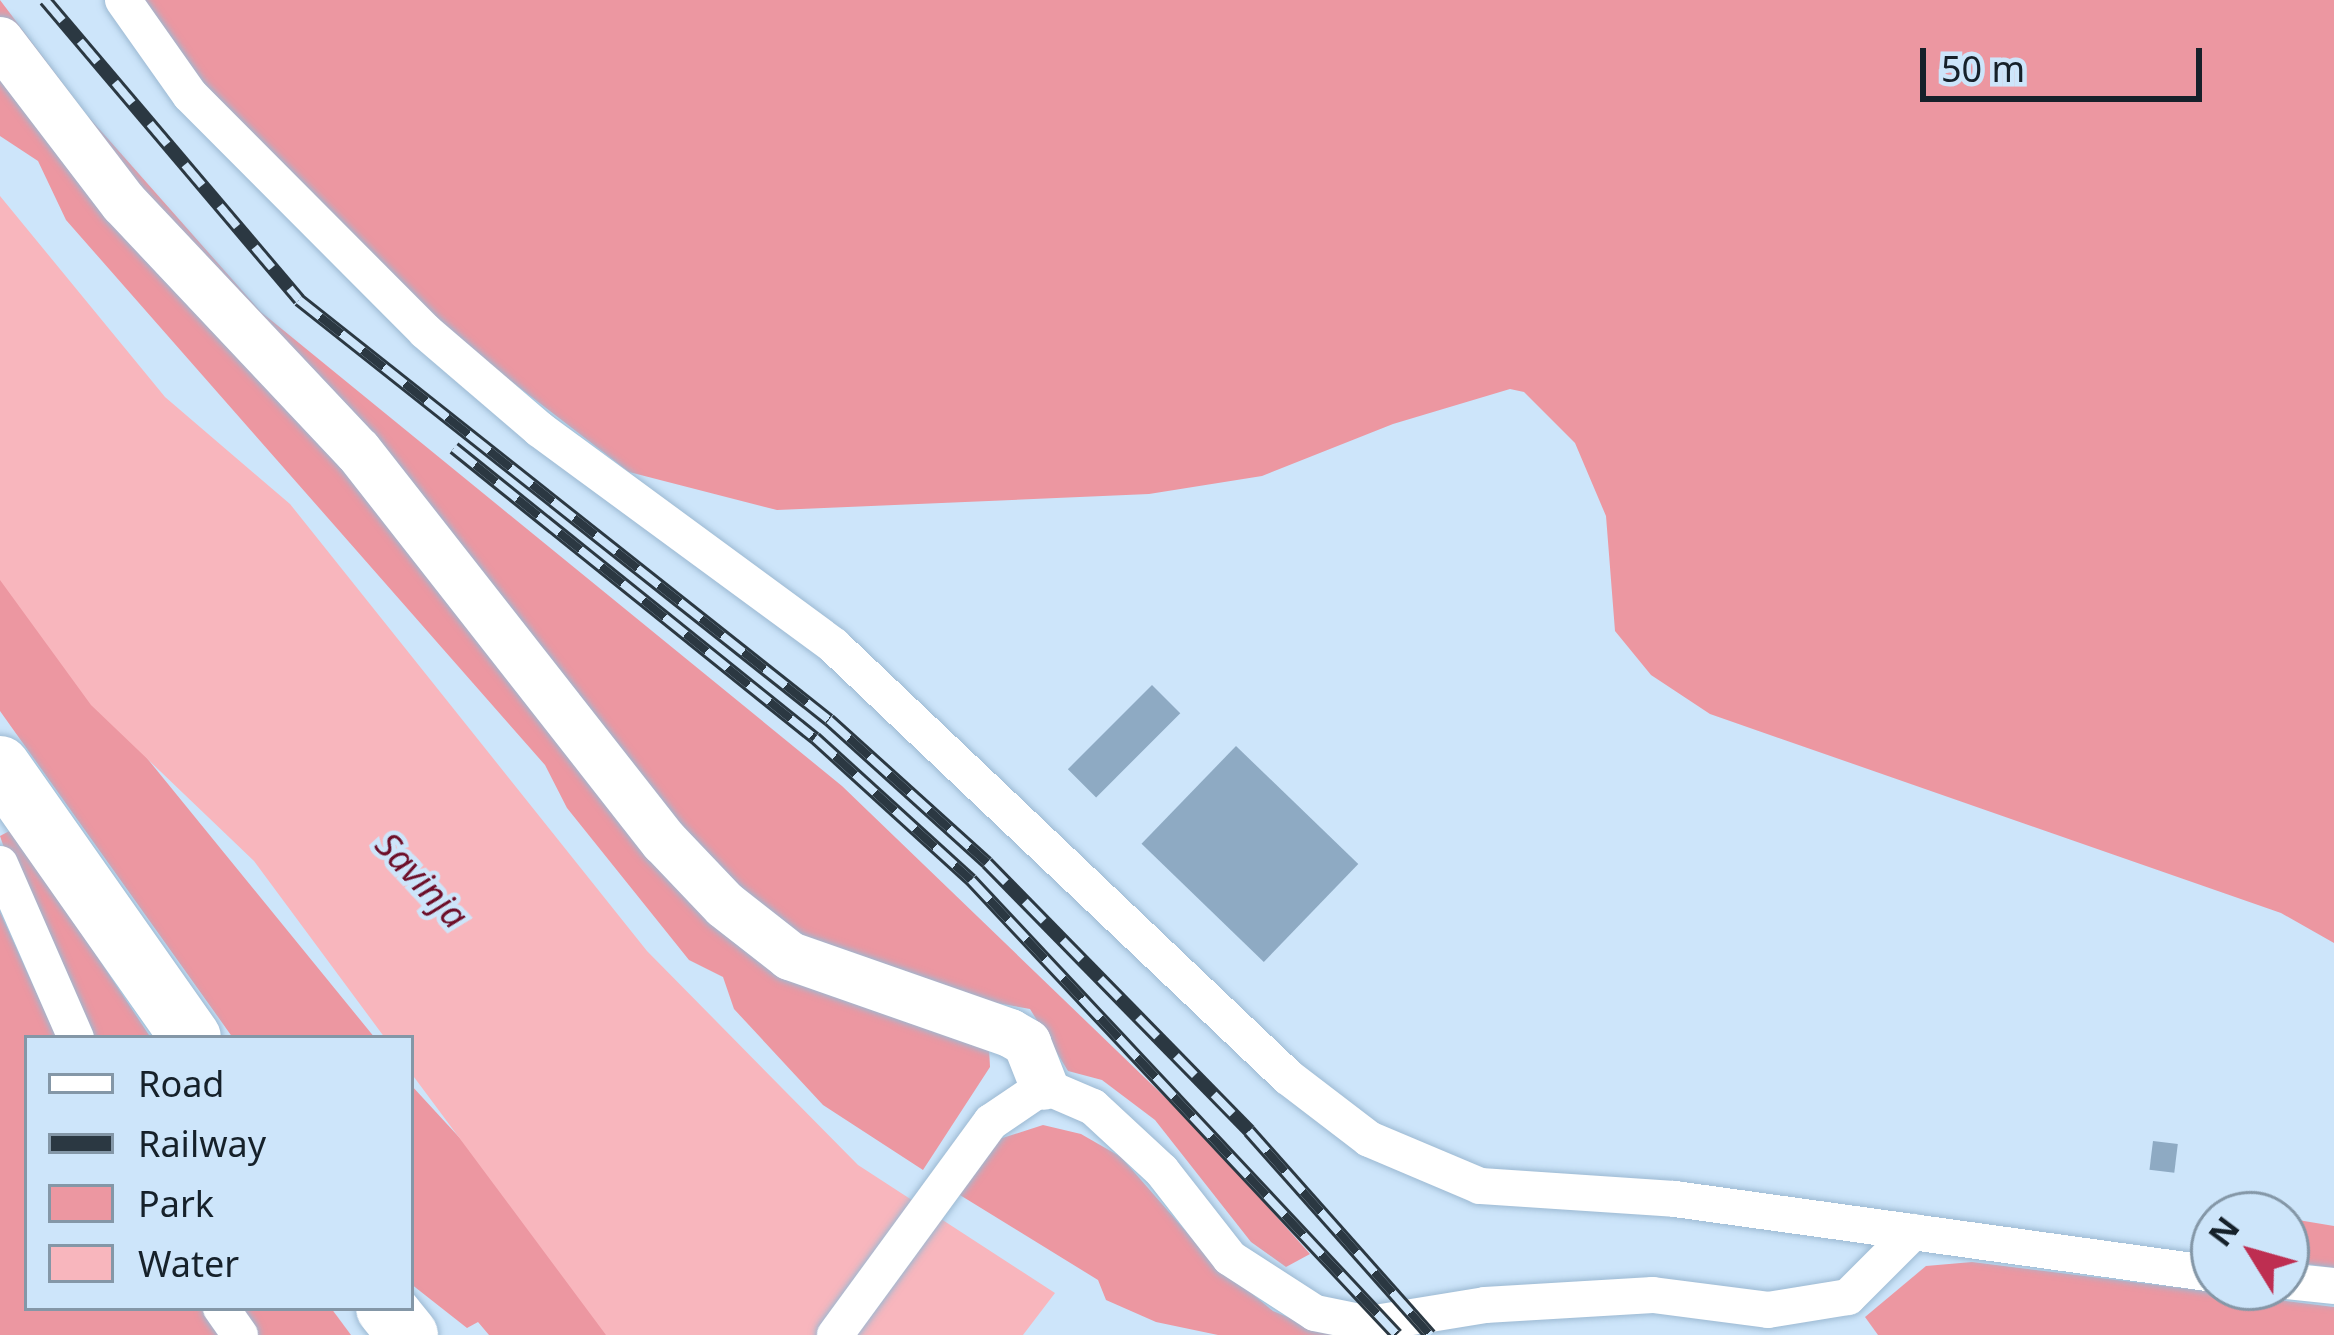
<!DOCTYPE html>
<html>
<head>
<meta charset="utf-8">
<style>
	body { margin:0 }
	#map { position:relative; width:2334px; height:1335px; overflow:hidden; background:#cde5fa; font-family:"Noto Sans",sans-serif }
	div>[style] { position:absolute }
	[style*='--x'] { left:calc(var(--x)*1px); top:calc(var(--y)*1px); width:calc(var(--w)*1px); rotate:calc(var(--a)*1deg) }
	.green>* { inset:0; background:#ec97a1 }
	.water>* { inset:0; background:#f8b6bd }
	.building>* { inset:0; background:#8eaac3; transform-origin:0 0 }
	.roads { filter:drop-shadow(0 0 3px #9cb9d2) drop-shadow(0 0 3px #9cb9d2) }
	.minor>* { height:36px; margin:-18px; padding:0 18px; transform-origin:18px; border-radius:18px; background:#fff }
	.tertiary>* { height:48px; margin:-24px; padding:0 24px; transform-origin:24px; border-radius:24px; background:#fff }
	.primary>* { height:60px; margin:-30px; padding:0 30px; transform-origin:30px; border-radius:30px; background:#fff }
	.rail>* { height:14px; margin-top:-7px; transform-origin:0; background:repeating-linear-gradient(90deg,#cde5fa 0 27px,#2b3842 0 54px); box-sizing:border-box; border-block:3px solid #2b3842 }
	span { translate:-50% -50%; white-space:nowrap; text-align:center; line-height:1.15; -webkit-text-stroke:9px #cde5fa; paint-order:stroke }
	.water-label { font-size:36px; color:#6d0e28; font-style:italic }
	.legend { position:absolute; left:24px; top:1035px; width:390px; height:276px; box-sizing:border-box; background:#cde5fa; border:3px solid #8497a7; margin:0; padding:15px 21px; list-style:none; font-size:36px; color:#16212a }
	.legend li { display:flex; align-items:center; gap:24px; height:60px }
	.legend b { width:60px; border:3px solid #8497a7 }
	.north { position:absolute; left:2190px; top:1191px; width:120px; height:120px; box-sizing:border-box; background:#cde5fa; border:3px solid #8497a7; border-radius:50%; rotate:307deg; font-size:33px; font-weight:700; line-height:48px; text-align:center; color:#16212a }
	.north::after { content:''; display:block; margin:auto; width:42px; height:54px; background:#be2e51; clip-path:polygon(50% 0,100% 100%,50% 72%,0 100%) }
	.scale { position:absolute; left:1920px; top:48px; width:282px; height:54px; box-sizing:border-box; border:6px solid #16212a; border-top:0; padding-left:15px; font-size:36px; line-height:42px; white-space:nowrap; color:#16212a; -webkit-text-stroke:9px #cde5fa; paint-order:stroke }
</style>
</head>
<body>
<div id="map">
	<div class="green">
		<div style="clip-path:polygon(0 0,86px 114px,261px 312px,842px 786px,1199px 1130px,1310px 1254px,1286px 1267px,1251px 1242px,1155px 1120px,1102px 1080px,1068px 1071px,1030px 1009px,872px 981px,721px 885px,0 25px)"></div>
		<div style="clip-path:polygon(136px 0,2334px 0,2334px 943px,2281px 913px,1710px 714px,1651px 675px,1615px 631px,1606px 516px,1575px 443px,1524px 392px,1510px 389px,1393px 424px,1262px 476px,1149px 494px,777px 510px,629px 472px,432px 320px,182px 61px)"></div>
		<div style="clip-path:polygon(0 52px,706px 903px,989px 1048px,990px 1067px,923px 1170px,823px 1105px,734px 1009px,723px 977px,689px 960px,567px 808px,545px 765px,66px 220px,38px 161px,0 136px)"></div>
		<div style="clip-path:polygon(0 569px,58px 649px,375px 1038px,233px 1038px,0 711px)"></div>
		<div style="clip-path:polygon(13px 829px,151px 1038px,95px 1038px,15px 880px,0 836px)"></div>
		<div style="clip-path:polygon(0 912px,57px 1038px,27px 1038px,27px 1308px,201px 1308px,219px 1335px,0 1335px)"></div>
		<div style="clip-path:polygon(411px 1085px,572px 1260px,644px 1335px,489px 1335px,478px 1322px,467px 1328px,411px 1284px)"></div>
		<div style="clip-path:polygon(1043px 1125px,1081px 1134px,1121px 1157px,1210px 1259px,1273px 1311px,1319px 1330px,1381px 1335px,1218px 1335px,1156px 1322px,1106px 1300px,1098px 1280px,955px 1192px,993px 1141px)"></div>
		<div style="clip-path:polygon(2286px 1218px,2334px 1226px,2334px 1268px,2286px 1261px)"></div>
		<div style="clip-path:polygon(1972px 1262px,2334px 1307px,2334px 1335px,1878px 1335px,1865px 1317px,1926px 1266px)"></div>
		<div style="clip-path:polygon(232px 1308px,331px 1308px,351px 1335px,250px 1335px)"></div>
	</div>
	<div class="water">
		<div style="clip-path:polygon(0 196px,165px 397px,290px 504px,647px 951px,858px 1165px,1055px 1293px,1023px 1335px,606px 1335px,411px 1073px,411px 1038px,385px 1038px,254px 861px,91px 705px,0 580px)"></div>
	</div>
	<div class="building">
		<div style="left:1152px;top:685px;width:40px;height:119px;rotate:45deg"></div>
		<div style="left:1236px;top:746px;width:170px;height:136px;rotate:44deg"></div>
		<div style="left:2153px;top:1141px;width:25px;height:29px;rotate:7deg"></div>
	</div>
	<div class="roads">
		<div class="minor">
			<div style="--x:123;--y:0;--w:116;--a:54.8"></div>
			<div style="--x:190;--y:95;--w:334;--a:45.1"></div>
			<div style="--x:426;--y:332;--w:149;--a:40.6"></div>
			<div style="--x:539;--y:429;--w:366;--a:36.3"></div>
			<div style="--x:834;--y:646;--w:626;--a:43.51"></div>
			<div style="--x:1288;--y:1077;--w:102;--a:37.4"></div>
			<div style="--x:1369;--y:1139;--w:121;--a:22.9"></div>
			<div style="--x:1480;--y:1186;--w:195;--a:3.8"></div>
			<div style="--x:1675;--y:1199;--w:544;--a:7.92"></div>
			<div style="--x:0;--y:864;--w:190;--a:66.4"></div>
			<div style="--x:2286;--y:1281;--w:48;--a:5.9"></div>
			<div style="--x:221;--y:1308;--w:33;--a:55"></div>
			<div style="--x:835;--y:1335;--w:264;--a:-53.8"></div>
			<div style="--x:991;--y:1122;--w:64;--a:-34.2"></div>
			<div style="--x:1044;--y:1086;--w:53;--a:23.2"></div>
			<div style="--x:1093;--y:1107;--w:94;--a:42.8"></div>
			<div style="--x:1162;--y:1171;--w:110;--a:52"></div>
			<div style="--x:1230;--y:1258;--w:101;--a:32.9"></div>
			<div style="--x:1315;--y:1313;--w:55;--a:11.5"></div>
			<div style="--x:1369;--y:1324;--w:118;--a:-9.3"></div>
			<div style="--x:1485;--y:1305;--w:168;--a:-3.4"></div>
			<div style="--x:1653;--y:1295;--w:116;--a:7.4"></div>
			<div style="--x:1768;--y:1310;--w:81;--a:-9.2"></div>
			<div style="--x:1848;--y:1297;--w:92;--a:-45"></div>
		</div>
		<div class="tertiary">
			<div style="--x:0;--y:41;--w:204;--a:52.6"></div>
			<div style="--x:124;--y:203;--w:341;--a:46.7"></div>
			<div style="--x:358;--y:451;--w:496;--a:51.9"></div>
			<div style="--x:664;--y:841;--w:88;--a:46.4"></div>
			<div style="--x:725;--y:905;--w:83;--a:38.1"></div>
			<div style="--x:790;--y:956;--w:233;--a:19.3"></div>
			<div style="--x:1010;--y:1033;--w:20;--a:30"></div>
			<div style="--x:1027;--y:1043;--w:46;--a:68.4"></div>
		</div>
		<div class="primary">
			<div style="--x:0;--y:766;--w:332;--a:54.9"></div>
			<div style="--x:386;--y:1308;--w:35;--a:51"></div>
		</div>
	</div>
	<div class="rail">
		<div style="--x:45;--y:0;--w:393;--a:49.7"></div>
		<div style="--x:299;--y:300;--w:676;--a:38.4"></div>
		<div style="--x:829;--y:720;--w:213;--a:42.1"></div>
		<div style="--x:987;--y:863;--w:375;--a:45.6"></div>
		<div style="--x:1249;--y:1131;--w:273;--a:48.4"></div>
		<div style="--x:454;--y:448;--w:463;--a:38.8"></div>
		<div style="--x:815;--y:738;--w:211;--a:42.3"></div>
		<div style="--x:971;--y:880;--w:623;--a:46.89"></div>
	</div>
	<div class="water-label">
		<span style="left:422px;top:880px;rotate:47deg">Savinja</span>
	</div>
	<ul class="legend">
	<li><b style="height:15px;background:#fff"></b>Road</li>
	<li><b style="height:15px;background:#2b3842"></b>Railway</li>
	<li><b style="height:33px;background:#ec97a1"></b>Park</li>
	<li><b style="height:33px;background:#f8b6bd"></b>Water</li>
	</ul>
	<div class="north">N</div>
	<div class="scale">50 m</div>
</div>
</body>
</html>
